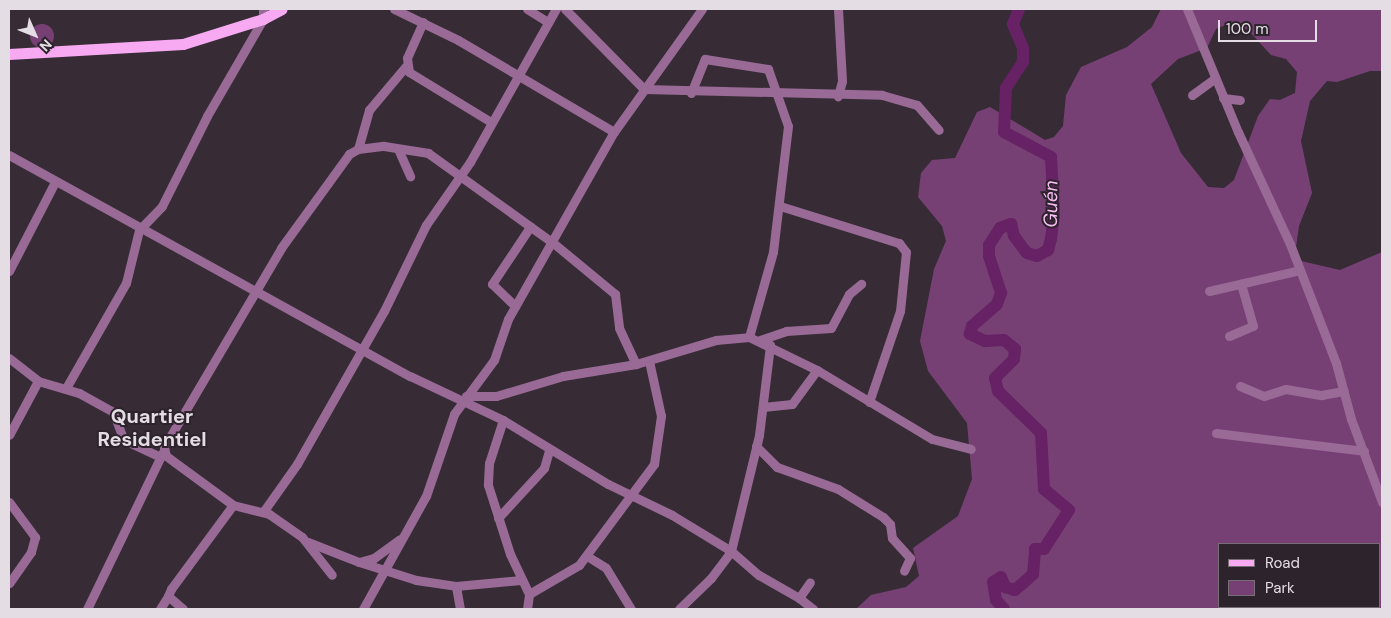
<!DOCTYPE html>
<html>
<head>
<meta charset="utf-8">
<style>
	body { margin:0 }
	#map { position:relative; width:1391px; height:618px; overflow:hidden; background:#372c36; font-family:"DM Sans",sans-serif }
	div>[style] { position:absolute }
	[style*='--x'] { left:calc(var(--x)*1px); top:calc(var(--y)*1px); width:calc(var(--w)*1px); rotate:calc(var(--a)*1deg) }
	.green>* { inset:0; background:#774075 }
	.round { border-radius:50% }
	.river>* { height:12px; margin:-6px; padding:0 6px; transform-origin:6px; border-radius:6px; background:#662264 }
	.minor>* { height:9px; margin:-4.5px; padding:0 4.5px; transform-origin:4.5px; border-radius:4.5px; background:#996a96 }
	.major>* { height:11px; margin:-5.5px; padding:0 5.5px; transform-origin:5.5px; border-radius:5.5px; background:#f7aaf2 }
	span { translate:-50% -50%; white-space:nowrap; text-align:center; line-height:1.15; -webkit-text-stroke:4px #2d232c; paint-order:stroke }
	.water-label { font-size:19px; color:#f9bff5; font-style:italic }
	.quarter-label { font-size:20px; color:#e4dde3; font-weight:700 }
	.frame { position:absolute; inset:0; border:10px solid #e4dde3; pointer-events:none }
	.legend { position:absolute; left:1218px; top:543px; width:162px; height:65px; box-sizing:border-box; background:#2d232c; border:1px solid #766d75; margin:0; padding:6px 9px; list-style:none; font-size:15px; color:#e4dde3 }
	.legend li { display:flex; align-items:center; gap:10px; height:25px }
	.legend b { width:25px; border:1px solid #766d75 }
	.north { position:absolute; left:10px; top:10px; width:50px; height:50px; -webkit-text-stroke:4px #2d232c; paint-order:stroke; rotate:134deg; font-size:14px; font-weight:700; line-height:20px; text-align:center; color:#e4dde3 }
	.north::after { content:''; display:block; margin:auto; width:18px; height:22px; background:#e4dde3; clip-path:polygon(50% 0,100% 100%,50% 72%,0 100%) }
	.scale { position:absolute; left:1218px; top:20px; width:99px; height:22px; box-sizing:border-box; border:2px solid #e4dde3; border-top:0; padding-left:6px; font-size:15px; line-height:18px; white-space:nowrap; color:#e4dde3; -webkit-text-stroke:4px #2d232c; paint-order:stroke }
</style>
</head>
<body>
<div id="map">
	<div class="green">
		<div style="clip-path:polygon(evenodd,1161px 9px,1382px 9px,1382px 71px,1370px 71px,1337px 82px,1327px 81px,1310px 101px,1301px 141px,1312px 193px,1299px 226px,1296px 247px,1301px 261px,1340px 270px,1382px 252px,1382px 609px,856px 609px,871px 595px,906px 587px,919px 576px,913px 548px,958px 516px,972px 479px,967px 423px,928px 371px,920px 341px,934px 269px,946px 241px,942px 226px,918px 197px,921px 173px,932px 160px,955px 158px,977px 112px,990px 107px,1045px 140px,1054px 137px,1063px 126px,1066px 95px,1081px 67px,1127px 47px,1152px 27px,1161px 9px,1230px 23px,1248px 30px,1271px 55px,1286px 59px,1297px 72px,1295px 93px,1280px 100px,1270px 99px,1258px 116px,1234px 180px,1224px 188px,1208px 187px,1181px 153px,1151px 84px,1178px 59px,1207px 48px,1216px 29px,1230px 23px,1161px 9px,1220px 544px,1380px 544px,1380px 607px,1220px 607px,1220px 544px)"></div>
		<div class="round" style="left:30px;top:24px;width:24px;height:24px"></div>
	</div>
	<div class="river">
		<div style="--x:1004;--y:609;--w:12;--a:-132"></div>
		<div style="--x:996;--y:600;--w:18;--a:-99"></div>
		<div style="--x:993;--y:582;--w:9;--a:-32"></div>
		<div style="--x:1001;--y:577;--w:11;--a:68"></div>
		<div style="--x:1005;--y:587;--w:10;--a:17"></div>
		<div style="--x:1015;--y:590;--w:9;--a:-41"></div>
		<div style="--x:1022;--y:584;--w:15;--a:-42"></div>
		<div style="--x:1033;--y:574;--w:25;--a:-85"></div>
		<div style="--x:1035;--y:549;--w:9;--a:0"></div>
		<div style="--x:1044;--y:549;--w:46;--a:-57.3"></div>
		<div style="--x:1069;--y:510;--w:33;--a:-140"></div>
		<div style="--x:1044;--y:489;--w:56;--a:-93.1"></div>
		<div style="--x:1041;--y:433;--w:60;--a:-135.7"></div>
		<div style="--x:998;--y:391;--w:13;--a:-103"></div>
		<div style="--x:995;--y:378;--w:27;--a:-45"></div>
		<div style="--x:1014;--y:359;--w:10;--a:-84"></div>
		<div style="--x:1015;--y:349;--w:14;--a:-141"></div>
		<div style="--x:1004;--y:340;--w:19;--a:177"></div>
		<div style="--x:985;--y:341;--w:17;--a:-155"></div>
		<div style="--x:970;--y:334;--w:8;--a:-76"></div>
		<div style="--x:972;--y:326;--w:33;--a:-41"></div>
		<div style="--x:997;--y:304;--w:12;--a:-70"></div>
		<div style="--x:1001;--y:293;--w:39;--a:-108"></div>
		<div style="--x:989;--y:256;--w:11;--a:-90"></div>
		<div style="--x:989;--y:245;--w:20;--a:-57"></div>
		<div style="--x:1000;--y:228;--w:12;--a:-20"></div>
		<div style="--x:1011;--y:224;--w:12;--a:76"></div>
		<div style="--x:1014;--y:236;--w:21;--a:53"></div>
		<div style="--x:1027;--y:253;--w:10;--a:17"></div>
		<div style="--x:1037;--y:256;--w:13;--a:-29"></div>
		<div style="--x:1048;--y:250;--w:11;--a:-75"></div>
		<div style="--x:1051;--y:239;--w:23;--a:-83"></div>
		<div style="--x:1054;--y:216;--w:59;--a:-92.9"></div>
		<div style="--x:1051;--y:157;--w:53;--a:-152"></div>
		<div style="--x:1004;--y:132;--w:44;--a:-87.4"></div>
		<div style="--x:1006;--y:88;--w:31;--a:-57"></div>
		<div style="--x:1023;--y:62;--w:14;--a:-90"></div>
		<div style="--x:1023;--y:48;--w:26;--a:-113"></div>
		<div style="--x:1013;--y:24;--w:16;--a:-68"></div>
	</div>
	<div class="minor">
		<div style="--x:394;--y:9;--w:71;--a:25.8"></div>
		<div style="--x:458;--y:40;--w:181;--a:30.5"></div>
		<div style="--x:614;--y:132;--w:151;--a:-54.4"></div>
		<div style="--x:527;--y:9;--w:25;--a:32"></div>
		<div style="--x:565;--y:9;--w:112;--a:45.4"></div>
		<div style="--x:644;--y:89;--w:238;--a:1.4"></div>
		<div style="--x:882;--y:95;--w:36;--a:16"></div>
		<div style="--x:917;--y:105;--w:33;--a:49"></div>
		<div style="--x:838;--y:9;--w:72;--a:86.8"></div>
		<div style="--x:842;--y:81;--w:16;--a:105"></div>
		<div style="--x:1187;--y:9;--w:133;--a:67.5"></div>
		<div style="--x:1238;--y:132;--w:123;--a:65.1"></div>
		<div style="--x:1290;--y:244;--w:128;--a:68.9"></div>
		<div style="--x:1336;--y:363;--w:58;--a:75"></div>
		<div style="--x:1351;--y:419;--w:89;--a:69.5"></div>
		<div style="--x:423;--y:22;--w:39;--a:114"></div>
		<div style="--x:407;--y:58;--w:14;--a:82"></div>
		<div style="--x:409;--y:72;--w:96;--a:31.4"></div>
		<div style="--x:691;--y:93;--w:37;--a:-68"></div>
		<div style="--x:705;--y:59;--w:64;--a:9"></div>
		<div style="--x:768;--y:69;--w:60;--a:70.7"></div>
		<div style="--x:788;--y:126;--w:127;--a:96.8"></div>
		<div style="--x:773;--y:252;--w:88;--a:105.8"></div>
		<div style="--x:1192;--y:95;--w:29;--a:-36"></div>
		<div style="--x:1223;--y:98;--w:17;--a:7"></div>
		<div style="--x:358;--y:149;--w:41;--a:-74.2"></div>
		<div style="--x:369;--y:110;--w:57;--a:-49.9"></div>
		<div style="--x:398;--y:149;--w:30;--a:66"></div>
		<div style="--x:9;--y:155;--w:458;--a:28.9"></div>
		<div style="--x:410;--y:376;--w:103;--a:25.3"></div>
		<div style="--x:503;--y:420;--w:123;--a:31.4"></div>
		<div style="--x:608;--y:484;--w:71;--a:25.8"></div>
		<div style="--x:672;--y:515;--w:69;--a:31.4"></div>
		<div style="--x:731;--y:551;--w:119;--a:-76.4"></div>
		<div style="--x:759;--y:435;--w:91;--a:-83"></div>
		<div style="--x:780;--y:206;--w:125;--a:17.3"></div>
		<div style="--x:899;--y:243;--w:11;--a:52"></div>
		<div style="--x:906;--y:252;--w:59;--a:95.8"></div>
		<div style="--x:900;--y:311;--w:96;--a:108.8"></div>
		<div style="--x:9;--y:271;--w:100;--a:-62.7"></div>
		<div style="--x:1209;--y:291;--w:93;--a:-13"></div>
		<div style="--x:515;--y:306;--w:32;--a:-136"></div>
		<div style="--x:492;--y:284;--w:69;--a:-56.3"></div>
		<div style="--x:1229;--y:336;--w:26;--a:-23"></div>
		<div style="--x:1253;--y:326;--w:44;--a:-105.9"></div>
		<div style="--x:760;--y:340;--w:28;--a:-19"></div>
		<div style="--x:786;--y:331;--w:45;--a:-3.8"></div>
		<div style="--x:831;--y:328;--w:38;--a:-62"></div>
		<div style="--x:849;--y:294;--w:16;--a:-40"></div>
		<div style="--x:9;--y:358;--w:37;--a:38"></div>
		<div style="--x:38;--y:381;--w:61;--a:118.2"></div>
		<div style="--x:38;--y:381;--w:43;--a:16.3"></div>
		<div style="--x:79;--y:393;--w:39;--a:29"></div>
		<div style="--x:113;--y:412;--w:30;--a:69"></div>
		<div style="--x:124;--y:440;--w:40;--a:25"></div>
		<div style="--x:1240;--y:386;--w:26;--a:23"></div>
		<div style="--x:1264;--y:396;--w:23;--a:-18"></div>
		<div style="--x:1286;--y:389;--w:36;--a:10"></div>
		<div style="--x:1321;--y:395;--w:23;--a:-10"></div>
		<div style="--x:66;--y:388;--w:121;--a:-60.3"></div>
		<div style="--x:126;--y:283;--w:55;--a:-76.2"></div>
		<div style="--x:139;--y:230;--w:33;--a:-46"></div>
		<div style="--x:162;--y:206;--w:101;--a:-63.4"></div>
		<div style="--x:207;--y:116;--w:112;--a:-60"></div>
		<div style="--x:263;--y:19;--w:10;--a:-90"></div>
		<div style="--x:466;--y:396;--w:30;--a:0"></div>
		<div style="--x:496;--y:396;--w:70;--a:-16.6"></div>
		<div style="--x:563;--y:376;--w:74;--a:-9.3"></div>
		<div style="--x:636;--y:364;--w:84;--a:-16.7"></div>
		<div style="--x:716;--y:340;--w:33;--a:-5"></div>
		<div style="--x:749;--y:337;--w:76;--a:25.9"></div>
		<div style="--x:817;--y:370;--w:134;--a:31"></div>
		<div style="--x:932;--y:439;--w:40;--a:14.4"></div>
		<div style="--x:763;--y:407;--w:29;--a:-6"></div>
		<div style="--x:792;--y:404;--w:42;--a:-53.7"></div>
		<div style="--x:503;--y:420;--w:45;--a:108"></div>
		<div style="--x:489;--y:463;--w:22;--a:93"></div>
		<div style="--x:488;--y:485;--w:72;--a:72.3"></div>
		<div style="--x:510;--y:554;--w:44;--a:64.6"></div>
		<div style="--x:529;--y:594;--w:58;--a:-30.1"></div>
		<div style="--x:579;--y:565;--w:126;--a:-53.4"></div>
		<div style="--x:654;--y:464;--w:49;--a:-81.7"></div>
		<div style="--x:661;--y:416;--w:56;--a:-102.3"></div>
		<div style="--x:1216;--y:433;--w:149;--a:6.9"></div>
		<div style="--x:756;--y:446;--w:30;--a:45"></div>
		<div style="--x:777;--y:467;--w:65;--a:19.8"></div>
		<div style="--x:838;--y:489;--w:53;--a:31.9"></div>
		<div style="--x:883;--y:517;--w:10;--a:45"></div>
		<div style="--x:890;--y:524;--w:14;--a:82"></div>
		<div style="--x:892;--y:538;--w:27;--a:48"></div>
		<div style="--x:910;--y:558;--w:14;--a:115"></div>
		<div style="--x:9;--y:502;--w:44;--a:53.4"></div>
		<div style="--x:35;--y:537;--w:16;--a:105"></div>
		<div style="--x:31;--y:552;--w:38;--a:125"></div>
		<div style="--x:233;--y:505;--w:37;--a:14"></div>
		<div style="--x:269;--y:514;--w:40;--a:34.9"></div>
		<div style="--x:302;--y:537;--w:48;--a:51.7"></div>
		<div style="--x:263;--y:512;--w:59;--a:-54.7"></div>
		<div style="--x:297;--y:464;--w:176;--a:-60.4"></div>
		<div style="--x:384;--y:311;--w:96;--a:-64"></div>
		<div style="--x:426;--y:225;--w:77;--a:-55.1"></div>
		<div style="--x:470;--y:162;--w:176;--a:-60.7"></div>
		<div style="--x:498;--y:518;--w:68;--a:-47.4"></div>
		<div style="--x:544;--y:468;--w:19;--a:-74"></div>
		<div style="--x:308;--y:542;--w:55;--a:21.4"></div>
		<div style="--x:359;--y:562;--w:16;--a:-15"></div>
		<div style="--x:374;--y:558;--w:32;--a:-36"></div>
		<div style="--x:587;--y:556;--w:22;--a:32"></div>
		<div style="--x:606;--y:568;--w:48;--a:58.6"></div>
		<div style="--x:359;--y:562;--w:60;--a:17.5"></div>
		<div style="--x:416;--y:580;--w:40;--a:8.5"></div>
		<div style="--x:799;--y:598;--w:18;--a:38"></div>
		<div style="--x:87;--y:609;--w:174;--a:-64.2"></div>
		<div style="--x:160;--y:609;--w:15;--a:-58"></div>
		<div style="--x:183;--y:609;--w:20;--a:-139"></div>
		<div style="--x:168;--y:596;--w:8;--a:-67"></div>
		<div style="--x:171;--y:589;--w:104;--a:-53.6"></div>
		<div style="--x:233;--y:505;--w:83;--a:-143.8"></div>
		<div style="--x:166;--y:456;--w:9;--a:-103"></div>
		<div style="--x:164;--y:447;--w:231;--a:-59.5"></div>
		<div style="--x:281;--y:248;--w:116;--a:-54.1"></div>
		<div style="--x:349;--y:154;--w:10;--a:-29"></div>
		<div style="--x:358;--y:149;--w:26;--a:-7"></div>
		<div style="--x:384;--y:146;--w:45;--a:9"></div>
		<div style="--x:428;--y:153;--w:153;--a:35.7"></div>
		<div style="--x:552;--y:242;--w:82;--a:39.5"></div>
		<div style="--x:615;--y:294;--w:34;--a:83"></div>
		<div style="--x:619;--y:328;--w:40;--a:65"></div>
		<div style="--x:363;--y:609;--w:129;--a:-60.9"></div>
		<div style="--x:426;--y:496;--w:87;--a:-71.1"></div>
		<div style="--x:454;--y:414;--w:67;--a:-53.5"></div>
		<div style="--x:494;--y:360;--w:43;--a:-71.1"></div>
		<div style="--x:508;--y:319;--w:215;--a:-60.5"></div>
		<div style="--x:460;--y:609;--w:23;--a:-100"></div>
		<div style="--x:456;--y:586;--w:65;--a:-5.3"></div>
		<div style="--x:527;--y:609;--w:15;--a:-82"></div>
		<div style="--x:679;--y:609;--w:45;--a:-44.1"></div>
		<div style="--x:711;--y:578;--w:34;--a:-53"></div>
		<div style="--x:731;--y:551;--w:37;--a:41"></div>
		<div style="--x:759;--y:575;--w:46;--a:29.9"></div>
		<div style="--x:799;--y:598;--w:19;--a:-55"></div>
	</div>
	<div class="major">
		<div style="--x:9;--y:54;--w:174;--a:-3.3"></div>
		<div style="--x:183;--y:44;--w:84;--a:-17.4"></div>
		<div style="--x:263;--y:19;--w:21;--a:-28"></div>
	</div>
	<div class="water-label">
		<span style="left:1051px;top:204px;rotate:-89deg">Guén</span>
	</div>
	<div class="quarter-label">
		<span style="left:152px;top:428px">Quartier<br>Residentiel</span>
	</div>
	<div class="frame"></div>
	<ul class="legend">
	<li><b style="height:6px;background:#f7aaf2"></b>Road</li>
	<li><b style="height:14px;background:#774075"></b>Park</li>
	</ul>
	<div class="north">N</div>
	<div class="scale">100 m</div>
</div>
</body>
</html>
